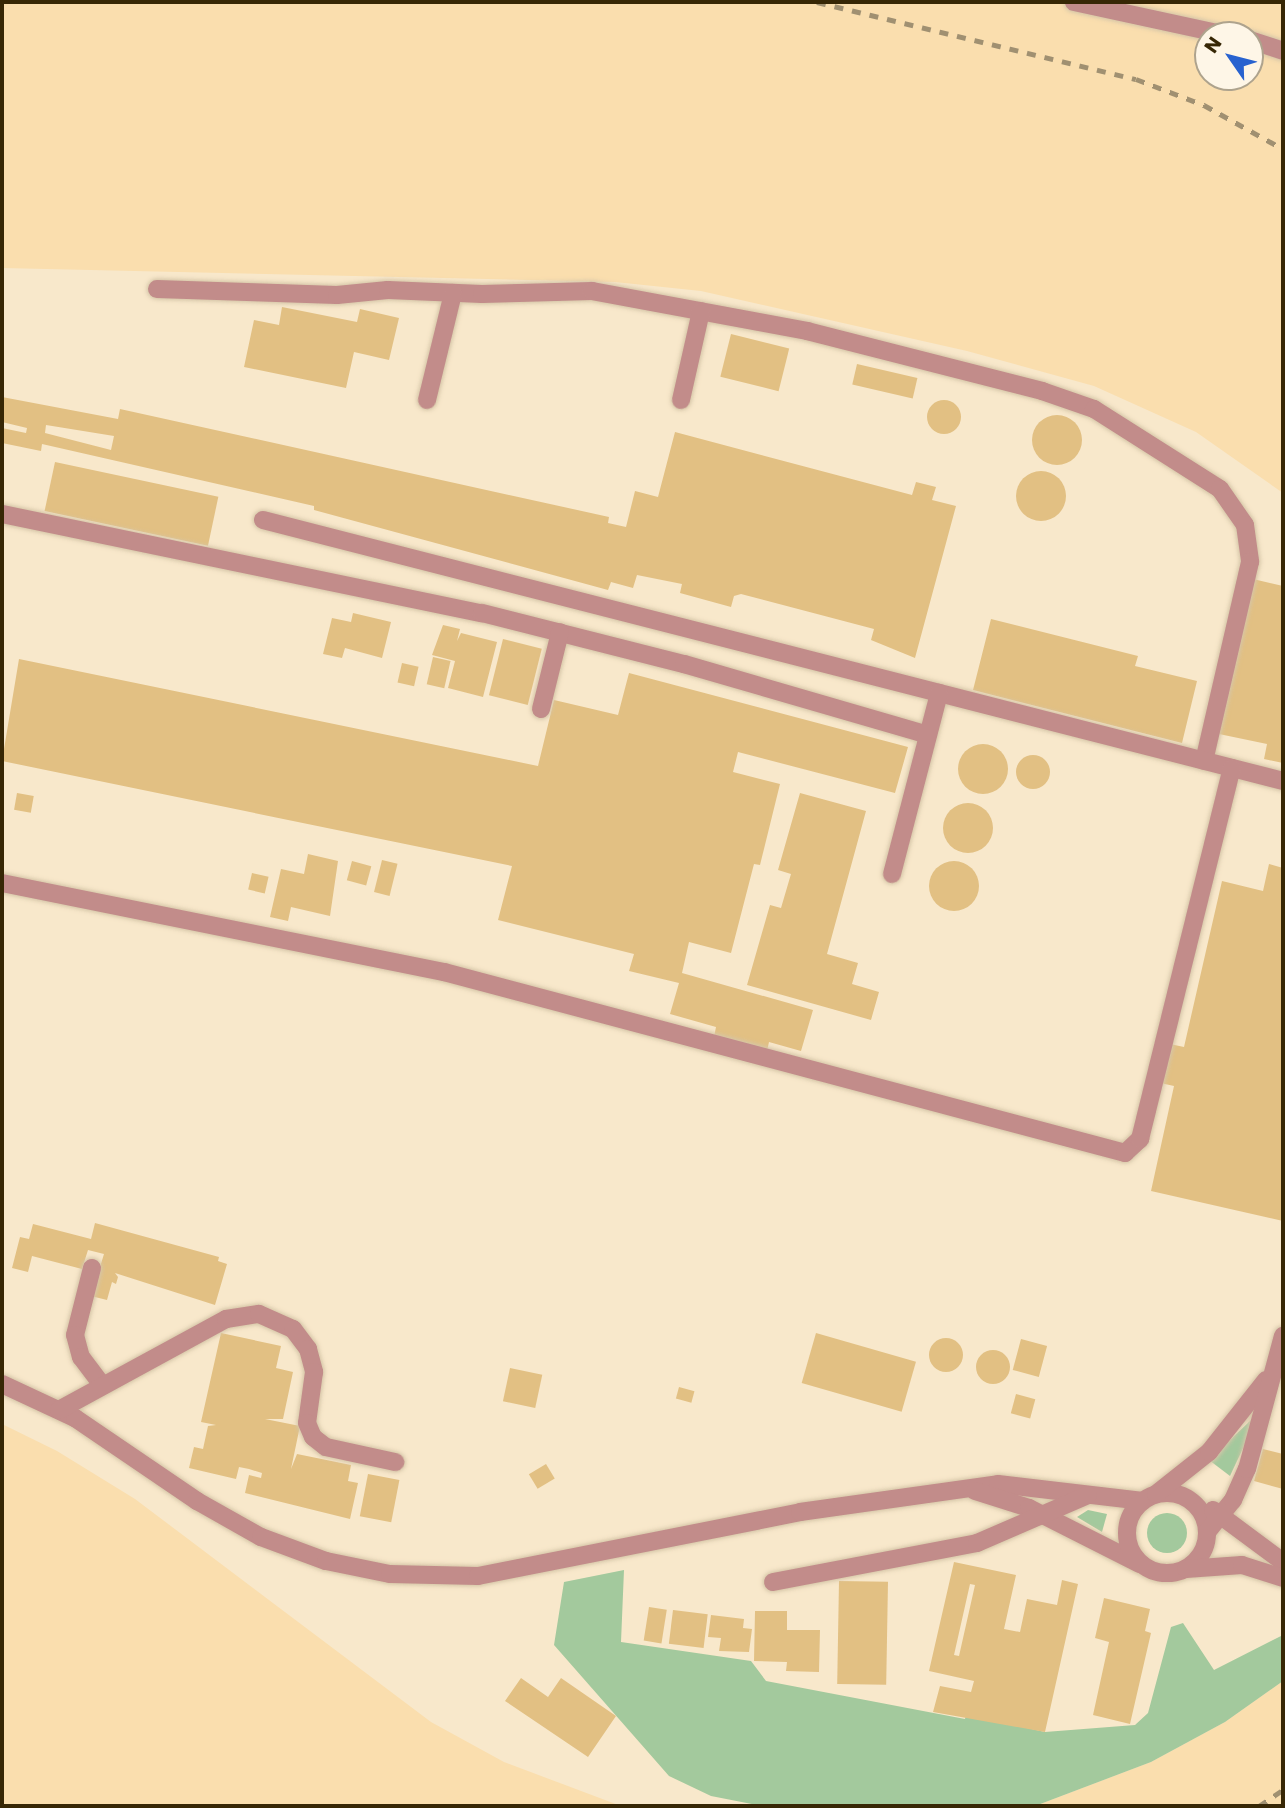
<!DOCTYPE html>
<html>
<head>
<meta charset="utf-8">
<style>
	body { margin:0 }
	#map { position:relative; width:1285px; height:1808px; overflow:hidden; background:#f8e8cb; font-family:Poppins,sans-serif }
	div>[style] { position:absolute }
	[style*='--x'] { left:calc(var(--x)*1px); top:calc(var(--y)*1px); width:calc(var(--w)*1px); rotate:calc(var(--a)*1deg) }
	.built>* { inset:0; background:#fadeae }
	.green>* { inset:0; background:#a3c99d }
	.round { border-radius:50% }
	.building>* { inset:0; background:#e2c083; transform-origin:0 0 }
	.roads { filter:drop-shadow(0 0 2px #d5c5a7) drop-shadow(0 0 2px #d5c5a7) }
	.minor>* { height:18px; margin:-9px; padding:0 9px; transform-origin:9px; border-radius:9px; background:#c28c8a }
	.minor>.ring { margin:-9px; padding:0; box-sizing:content-box; background:none; border:18px solid #c28c8a; border-radius:50% }
	.rail>* { height:5px; margin-top:-2.5px; transform-origin:0; background:repeating-linear-gradient(90deg,#a09071 0 9px,transparent 0 18px) }
	span { translate:-50% -50%; white-space:nowrap; text-align:center; line-height:1.15; -webkit-text-stroke:5px #fef6e7; paint-order:stroke }
	.frame { position:absolute; inset:0; border:4px solid #372705; pointer-events:none }
	.north { position:absolute; left:1194px; top:21px; width:70px; height:70px; box-sizing:border-box; background:#fef6e7; border:2px solid #aea38d; border-radius:50%; rotate:305deg; font-size:19px; font-weight:700; line-height:28px; text-align:center; color:#372705 }
	.north::after { content:''; display:block; margin:auto; width:24px; height:32px; background:#2862cf; clip-path:polygon(50% 0,100% 100%,50% 72%,0 100%) }
</style>
</head>
<body>
<div id="map">
	<div class="built">
		<div style="clip-path:polygon(evenodd,2px 2px,1283px 2px,1283px 493px,1196px 432px,1094px 386px,967px 351px,701px 291px,615px 282px,2px 268px,2px 2px,1208px 35px,1250px 35px,1250px 77px,1208px 77px,1208px 35px)"></div>
		<div style="clip-path:polygon(2px 1424px,57px 1451px,135px 1499px,431px 1722px,504px 1762px,621px 1806px,2px 1806px)"></div>
		<div style="clip-path:polygon(1283px 1681px,1283px 1806px,1035px 1806px,1151px 1762px,1225px 1722px)"></div>
	</div>
	<div class="green">
		<div style="clip-path:polygon(1251px 1420px,1254px 1425px,1230px 1476px,1209px 1460px)"></div>
		<div style="clip-path:polygon(1088px 1510px,1107px 1514px,1102px 1532px,1077px 1517px)"></div>
		<div class="round" style="left:1147px;top:1513px;width:40px;height:40px"></div>
		<div style="clip-path:polygon(624px 1570px,621px 1642px,751px 1661px,766px 1681px,965px 1719px,966px 1714px,1045px 1732px,1135px 1725px,1148px 1713px,1171px 1627px,1183px 1623px,1214px 1670px,1283px 1635px,1283px 1681px,1225px 1722px,1151px 1762px,1035px 1806px,762px 1806px,711px 1796px,669px 1776px,554px 1645px,564px 1582px)"></div>
	</div>
	<div class="building">
		<div style="clip-path:polygon(282px 307px,357px 322px,360px 309px,399px 318px,389px 360px,354px 352px,346px 388px,244px 367px,254px 320px,279px 325px)"></div>
		<div style="left:731px;top:334px;width:60px;height:44px;rotate:14deg"></div>
		<div style="left:857px;top:364px;width:62px;height:21px;rotate:13deg"></div>
		<div style="clip-path:polygon(evenodd,2px 397px,118px 419px,120px 409px,609px 517px,608px 523px,626px 527px,635px 491px,658px 497px,675px 432px,912px 495px,916px 482px,936px 487px,932px 500px,956px 506px,915px 658px,871px 640px,874px 629px,741px 594px,734px 596px,731px 607px,680px 593px,682px 584px,637px 575px,633px 588px,611px 582px,608px 590px,314px 510px,314px 506px,42px 444px,41px 451px,2px 443px,2px 428px,26px 433px,27px 428px,2px 422px,2px 397px,46px 425px,114px 436px,111px 450px,45px 433px,46px 425px)"></div>
		<div class="round" style="left:927px;top:400px;width:34px;height:34px"></div>
		<div class="round" style="left:1032px;top:415px;width:50px;height:50px"></div>
		<div style="left:55px;top:462px;width:167px;height:50px;rotate:12deg"></div>
		<div class="round" style="left:1016px;top:471px;width:50px;height:50px"></div>
		<div style="clip-path:polygon(1253px 579px,1283px 586px,1283px 763px,1264px 759px,1267px 744px,1219px 734px)"></div>
		<div style="clip-path:polygon(353px 613px,391px 622px,382px 658px,345px 648px,342px 658px,323px 654px,332px 618px,351px 622px)"></div>
		<div style="clip-path:polygon(991px 619px,1138px 656px,1135px 666px,1197px 681px,1182px 743px,973px 690px)"></div>
		<div style="clip-path:polygon(443px 625px,460px 629px,457px 641px,461px 633px,497px 642px,483px 697px,448px 688px,455px 661px,432px 655px)"></div>
		<div style="left:503px;top:639px;width:40px;height:58px;rotate:14deg"></div>
		<div style="left:433px;top:657px;width:18px;height:28px;rotate:13deg"></div>
		<div style="clip-path:polygon(19px 659px,538px 766px,554px 700px,618px 715px,629px 673px,908px 747px,895px 793px,738px 752px,733px 772px,780px 784px,760px 865px,754px 864px,731px 953px,689px 942px,682px 973px,813px 1010px,801px 1051px,769px 1042px,767px 1051px,714px 1037px,716px 1027px,670px 1014px,679px 983px,629px 971px,634px 954px,498px 920px,512px 866px,2px 761px)"></div>
		<div style="left:402px;top:663px;width:17px;height:20px;rotate:13deg"></div>
		<div class="round" style="left:958px;top:744px;width:50px;height:50px"></div>
		<div class="round" style="left:1016px;top:755px;width:34px;height:34px"></div>
		<div style="left:17px;top:793px;width:17px;height:17px;rotate:10deg"></div>
		<div style="clip-path:polygon(800px 793px,866px 811px,827px 954px,858px 963px,852px 984px,879px 992px,871px 1020px,747px 985px,770px 905px,781px 908px,791px 874px,778px 870px)"></div>
		<div class="round" style="left:943px;top:803px;width:50px;height:50px"></div>
		<div style="clip-path:polygon(308px 854px,338px 861px,330px 916px,291px 907px,288px 921px,270px 917px,281px 869px,304px 874px)"></div>
		<div style="left:382px;top:860px;width:16px;height:33px;rotate:14deg"></div>
		<div class="round" style="left:929px;top:861px;width:50px;height:50px"></div>
		<div style="left:352px;top:861px;width:20px;height:20px;rotate:15deg"></div>
		<div style="clip-path:polygon(1269px 864px,1283px 868px,1283px 1221px,1151px 1191px,1174px 1086px,1156px 1082px,1165px 1043px,1184px 1047px,1222px 881px,1263px 891px)"></div>
		<div style="left:252px;top:873px;width:17px;height:17px;rotate:13deg"></div>
		<div style="clip-path:polygon(95px 1223px,219px 1257px,218px 1261px,227px 1264px,215px 1305px,115px 1273px,118px 1277px,116px 1284px,112px 1282px,107px 1300px,91px 1296px,104px 1254px,88px 1250px,82px 1269px,32px 1256px,28px 1272px,12px 1268px,20px 1237px,29px 1239px,33px 1224px,91px 1239px)"></div>
		<div style="clip-path:polygon(221px 1333px,281px 1346px,276px 1368px,293px 1372px,283px 1419px,265px 1419px,300px 1426px,291px 1469px,297px 1454px,351px 1465px,348px 1481px,358px 1483px,350px 1519px,245px 1493px,249px 1475px,261px 1478px,262px 1473px,249px 1469px,239px 1467px,236px 1479px,189px 1468px,194px 1447px,203px 1449px,208px 1426px,216px 1425px,201px 1422px)"></div>
		<div style="left:816px;top:1333px;width:104px;height:52px;rotate:16deg"></div>
		<div class="round" style="left:929px;top:1338px;width:34px;height:34px"></div>
		<div style="left:1021px;top:1339px;width:27px;height:32px;rotate:15deg"></div>
		<div class="round" style="left:976px;top:1350px;width:34px;height:34px"></div>
		<div style="left:510px;top:1368px;width:33px;height:34px;rotate:12deg"></div>
		<div style="left:679px;top:1387px;width:16px;height:12px;rotate:15deg"></div>
		<div style="left:1016px;top:1394px;width:20px;height:20px;rotate:15deg"></div>
		<div style="clip-path:polygon(1263px 1449px,1283px 1454px,1283px 1489px,1254px 1481px)"></div>
		<div style="left:546px;top:1464px;width:17px;height:20px;rotate:59deg"></div>
		<div style="left:368px;top:1474px;width:32px;height:43px;rotate:11deg"></div>
		<div style="clip-path:polygon(evenodd,954px 1562px,1016px 1575px,1004px 1629px,1020px 1632px,1027px 1599px,1057px 1605px,1062px 1580px,1078px 1584px,1045px 1732px,933px 1712px,940px 1686px,971px 1692px,974px 1681px,929px 1671px,954px 1562px,970px 1584px,975px 1585px,959px 1656px,954px 1655px,970px 1584px)"></div>
		<div style="left:839px;top:1581px;width:49px;height:103px;rotate:1deg"></div>
		<div style="clip-path:polygon(1104px 1598px,1150px 1609px,1145px 1631px,1151px 1633px,1130px 1724px,1093px 1715px,1109px 1642px,1095px 1638px)"></div>
		<div style="left:649px;top:1607px;width:18px;height:34px;rotate:9deg"></div>
		<div style="left:673px;top:1610px;width:35px;height:34px;rotate:7deg"></div>
		<div style="clip-path:polygon(755px 1611px,787px 1611px,787px 1630px,820px 1630px,819px 1672px,786px 1671px,787px 1662px,754px 1661px)"></div>
		<div style="clip-path:polygon(711px 1615px,744px 1619px,743px 1628px,752px 1629px,749px 1652px,719px 1651px,721px 1638px,708px 1637px)"></div>
		<div style="clip-path:polygon(521px 1678px,548px 1697px,561px 1678px,616px 1716px,588px 1757px,505px 1701px)"></div>
	</div>
	<div class="roads">
		<div class="minor">
			<div style="--x:1074;--y:2;--w:156;--a:12.2"></div>
			<div style="--x:1250;--y:40;--w:35;--a:18"></div>
			<div style="--x:157;--y:289;--w:180;--a:1.9"></div>
			<div style="--x:337;--y:295;--w:51;--a:-5.6"></div>
			<div style="--x:388;--y:290;--w:94;--a:2.4"></div>
			<div style="--x:482;--y:294;--w:110;--a:-1.6"></div>
			<div style="--x:592;--y:291;--w:219;--a:10.5"></div>
			<div style="--x:807;--y:331;--w:243;--a:14.3"></div>
			<div style="--x:1042;--y:391;--w:55;--a:19.1"></div>
			<div style="--x:1094;--y:409;--w:149;--a:32.4"></div>
			<div style="--x:1220;--y:489;--w:44;--a:55.2"></div>
			<div style="--x:1245;--y:525;--w:37;--a:82"></div>
			<div style="--x:1250;--y:562;--w:204;--a:103"></div>
			<div style="--x:427;--y:400;--w:110;--a:-76.3"></div>
			<div style="--x:681;--y:400;--w:91;--a:-77.3"></div>
			<div style="--x:2;--y:514;--w:490;--a:11.7"></div>
			<div style="--x:482;--y:613;--w:208;--a:14.2"></div>
			<div style="--x:684;--y:664;--w:254;--a:16.2"></div>
			<div style="--x:263;--y:520;--w:1053;--a:14.35"></div>
			<div style="--x:541;--y:709;--w:79;--a:-76.1"></div>
			<div style="--x:892;--y:874;--w:187;--a:-75.4"></div>
			<div style="--x:2;--y:883;--w:451;--a:11.4"></div>
			<div style="--x:444;--y:972;--w:705;--a:14.88"></div>
			<div style="--x:1125;--y:1153;--w:21;--a:-43"></div>
			<div style="--x:1140;--y:1139;--w:382;--a:-76.1"></div>
			<div style="--x:92;--y:1268;--w:69;--a:104.2"></div>
			<div style="--x:75;--y:1335;--w:23;--a:75"></div>
			<div style="--x:81;--y:1357;--w:36;--a:53"></div>
			<div style="--x:2;--y:1384;--w:81;--a:25"></div>
			<div style="--x:75;--y:1418;--w:148;--a:34.2"></div>
			<div style="--x:197;--y:1501;--w:73;--a:29.4"></div>
			<div style="--x:261;--y:1537;--w:69;--a:20.3"></div>
			<div style="--x:326;--y:1561;--w:65;--a:11.5"></div>
			<div style="--x:390;--y:1574;--w:88;--a:1.3"></div>
			<div style="--x:478;--y:1576;--w:328;--a:-11.2"></div>
			<div style="--x:800;--y:1512;--w:200;--a:-8"></div>
			<div style="--x:998;--y:1484;--w:146;--a:6.7"></div>
			<div style="--x:59;--y:1410;--w:190;--a:-28.6"></div>
			<div style="--x:226;--y:1319;--w:33;--a:-9"></div>
			<div style="--x:259;--y:1314;--w:37;--a:24"></div>
			<div style="--x:293;--y:1329;--w:25;--a:53"></div>
			<div style="--x:308;--y:1349;--w:24;--a:75"></div>
			<div style="--x:314;--y:1372;--w:51;--a:97.8"></div>
			<div style="--x:307;--y:1423;--w:15;--a:67"></div>
			<div style="--x:313;--y:1437;--w:16;--a:38"></div>
			<div style="--x:326;--y:1447;--w:71;--a:12.3"></div>
			<div style="--x:975;--y:1491;--w:57;--a:17.5"></div>
			<div style="--x:1029;--y:1508;--w:124;--a:26.8"></div>
			<div class="ring" style="left:1127px;top:1493px;width:62px;height:62px"></div>
			<div style="--x:1156;--y:1494;--w:68;--a:-38.4"></div>
			<div style="--x:1209;--y:1452;--w:92;--a:-51.6"></div>
			<div style="--x:1213;--y:1510;--w:87;--a:36.6"></div>
			<div style="--x:1207;--y:1532;--w:41;--a:-50.9"></div>
			<div style="--x:1233;--y:1500;--w:34;--a:-66"></div>
			<div style="--x:1247;--y:1469;--w:138;--a:-74.9"></div>
			<div style="--x:1186;--y:1569;--w:56;--a:-4.1"></div>
			<div style="--x:1242;--y:1565;--w:43;--a:17.6"></div>
			<div style="--x:773;--y:1582;--w:208;--a:-10.8"></div>
			<div style="--x:977;--y:1543;--w:121;--a:-23.4"></div>
		</div>
	</div>
	<div class="rail">
		<div style="--x:817;--y:2;--w:328;--a:13.6"></div>
		<div style="--x:1136;--y:79;--w:73;--a:20.9"></div>
		<div style="--x:1204;--y:105;--w:90;--a:29.1"></div>
		<div style="--x:1259;--y:1806;--w:29;--a:-34"></div>
	</div>
	<div class="frame"></div>
	<div class="north">N</div>
</div>
</body>
</html>
